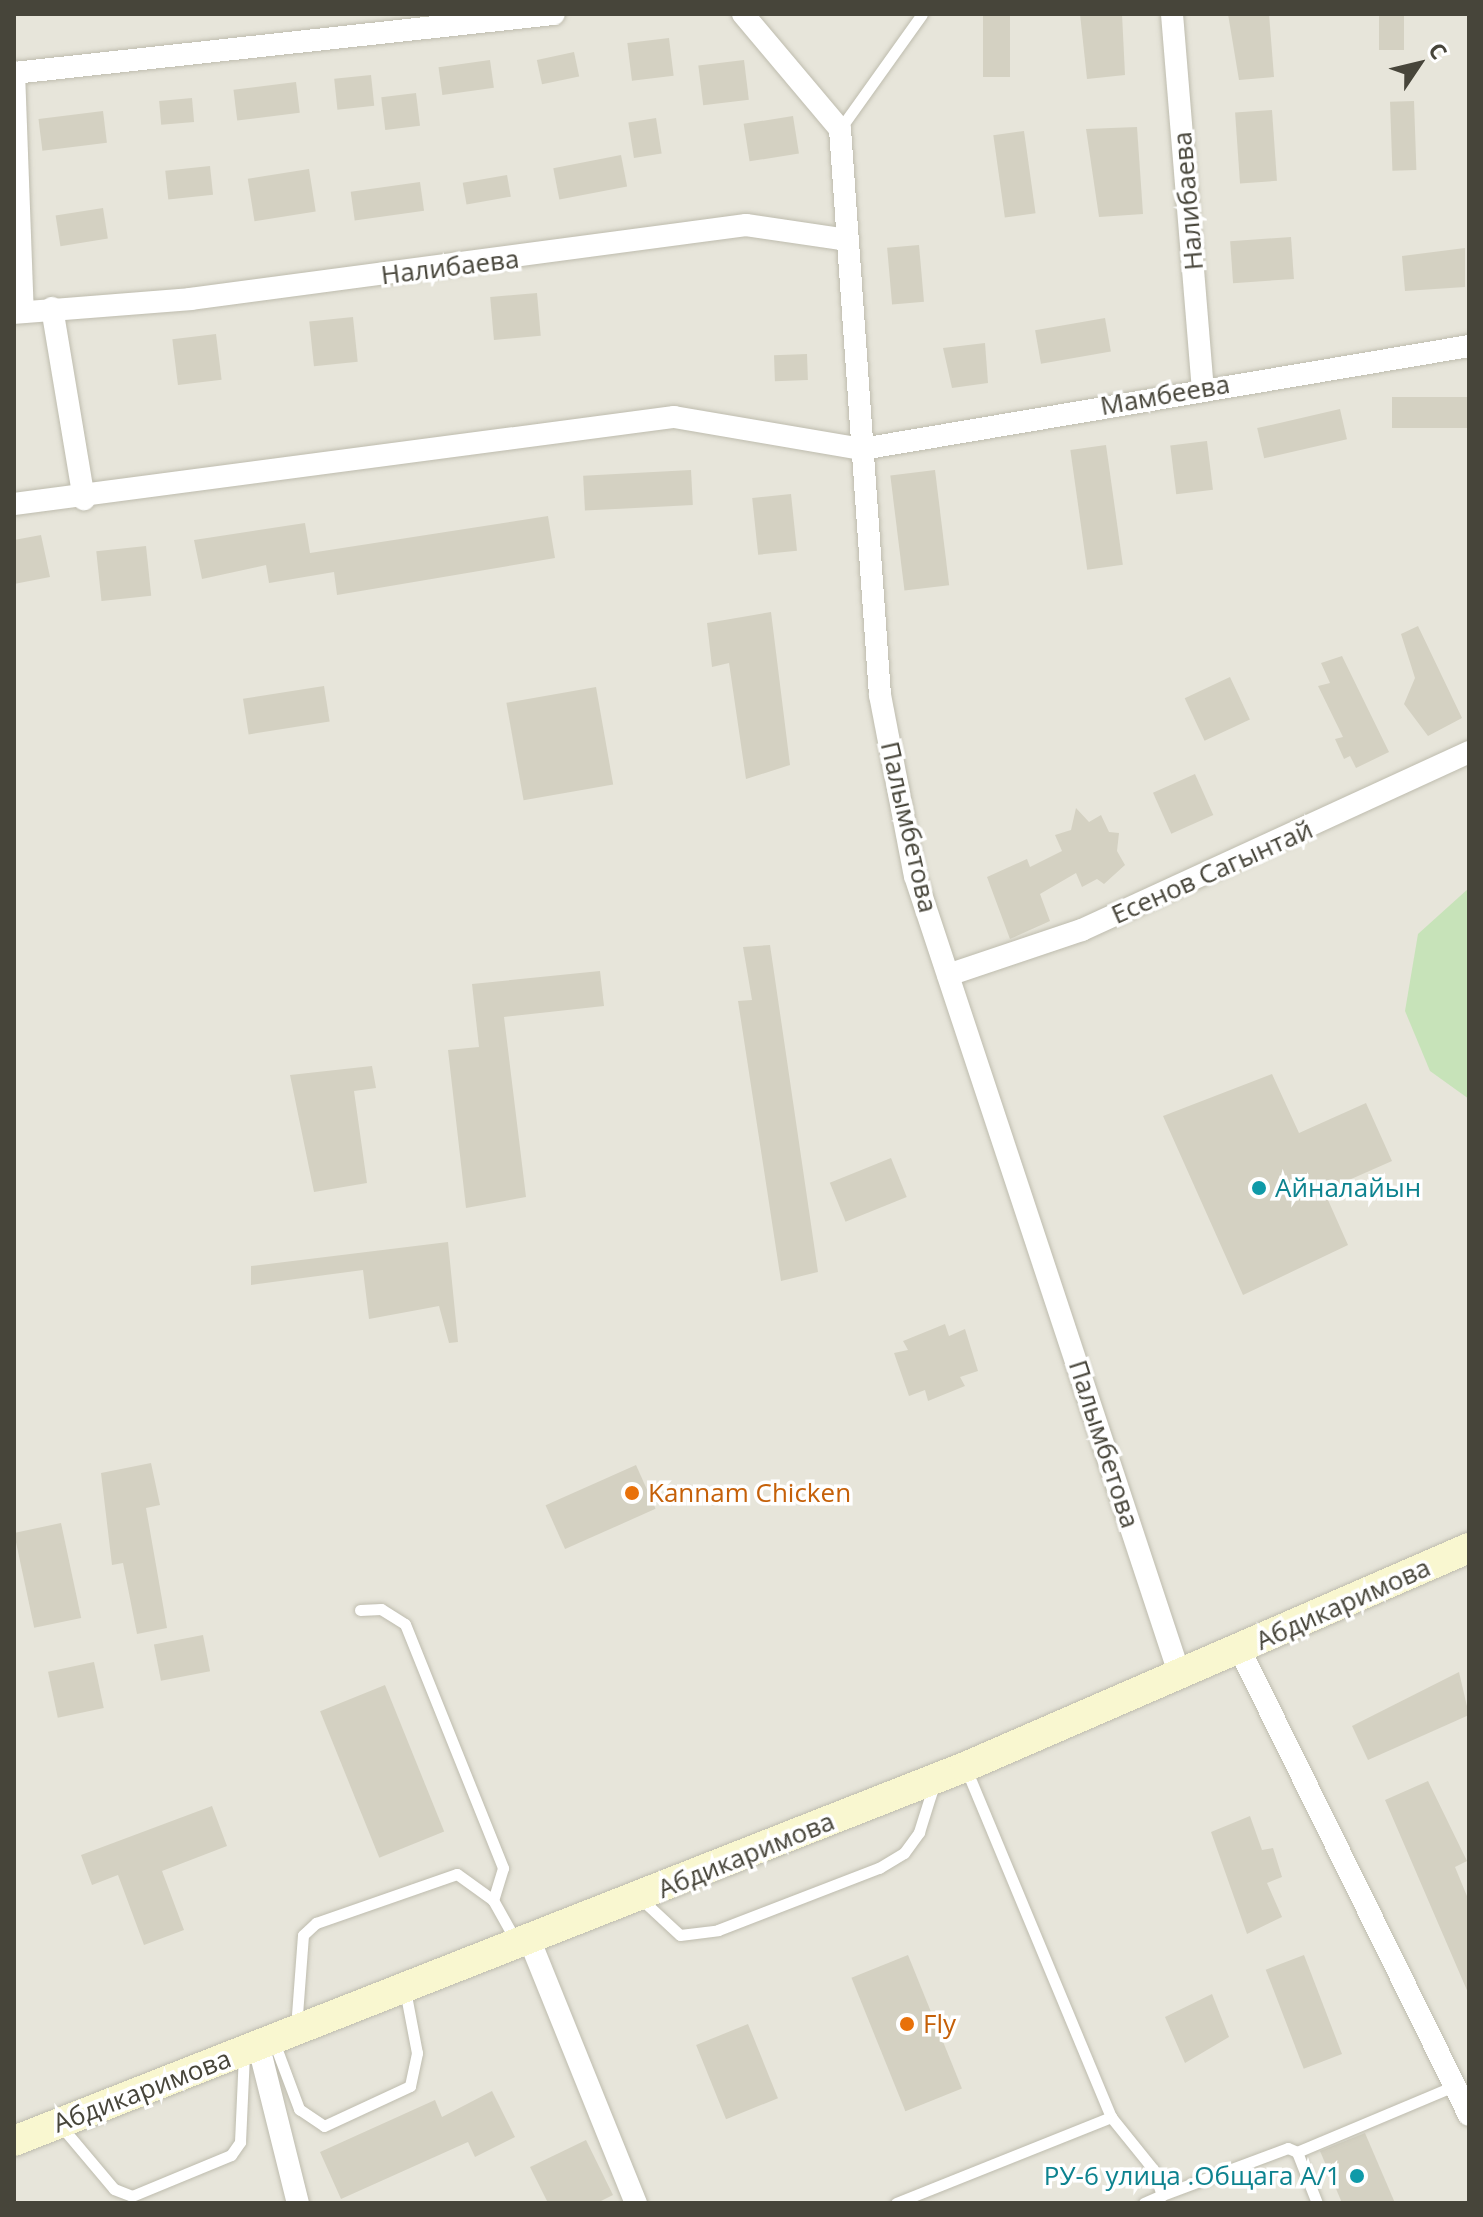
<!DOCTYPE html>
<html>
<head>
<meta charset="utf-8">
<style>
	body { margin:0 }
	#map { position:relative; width:1483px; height:2217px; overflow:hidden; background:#f4f3eb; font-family:"Open Sans",sans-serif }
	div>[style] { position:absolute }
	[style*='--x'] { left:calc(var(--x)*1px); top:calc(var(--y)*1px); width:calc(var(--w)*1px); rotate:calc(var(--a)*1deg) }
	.residential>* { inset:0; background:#e7e5da; transform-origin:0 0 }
	.green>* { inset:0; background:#c7e3b9 }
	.building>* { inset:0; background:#d4d1c2; transform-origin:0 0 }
	.roads { filter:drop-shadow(0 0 2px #bebcae) drop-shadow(0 0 2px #bebcae) }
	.lane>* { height:11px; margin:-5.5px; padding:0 5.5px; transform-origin:5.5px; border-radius:5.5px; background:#fff }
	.street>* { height:22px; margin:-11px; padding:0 11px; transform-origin:11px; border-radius:11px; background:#fff }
	.secondary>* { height:30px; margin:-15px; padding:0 15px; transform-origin:15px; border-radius:15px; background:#f9f7d0 }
	.dots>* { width:22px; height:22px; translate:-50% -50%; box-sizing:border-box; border:4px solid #fff; border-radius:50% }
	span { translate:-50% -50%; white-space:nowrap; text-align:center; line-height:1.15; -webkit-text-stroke:7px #fff; paint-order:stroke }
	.street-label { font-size:26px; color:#47453a }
	.culture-label { font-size:26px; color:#0d838f }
	.left { translate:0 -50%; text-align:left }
	.right { translate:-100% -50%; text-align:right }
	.food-label { font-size:26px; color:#c56008 }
	.frame { position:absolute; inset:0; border:16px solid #47453a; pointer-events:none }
	.north { position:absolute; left:1379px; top:24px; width:80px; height:80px; -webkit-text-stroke:6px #fff; paint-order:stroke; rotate:55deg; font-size:22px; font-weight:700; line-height:32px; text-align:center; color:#47453a }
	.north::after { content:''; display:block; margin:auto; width:28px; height:36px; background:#47453a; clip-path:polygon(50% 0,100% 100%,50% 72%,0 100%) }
</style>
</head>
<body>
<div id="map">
	<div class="residential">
		<div style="left:14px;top:14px;width:1455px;height:2189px"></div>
	</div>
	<div class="green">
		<div style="clip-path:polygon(1469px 888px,1469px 1099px,1430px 1071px,1405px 1011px,1418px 934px)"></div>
	</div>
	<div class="building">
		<div style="left:983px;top:14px;width:27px;height:63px"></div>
		<div style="clip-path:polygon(1080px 14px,1122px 14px,1125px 75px,1087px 79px)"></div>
		<div style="clip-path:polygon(1228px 14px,1269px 14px,1274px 77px,1239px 80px)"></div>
		<div style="left:1379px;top:14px;width:25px;height:36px"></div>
		<div style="left:669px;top:38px;width:38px;height:42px;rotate:83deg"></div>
		<div style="left:574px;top:52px;width:25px;height:38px;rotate:78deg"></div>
		<div style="left:490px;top:60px;width:28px;height:52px;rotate:82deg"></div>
		<div style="left:744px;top:60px;width:40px;height:46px;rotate:83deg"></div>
		<div style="left:371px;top:75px;width:31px;height:37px;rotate:84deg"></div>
		<div style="left:296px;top:82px;width:31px;height:63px;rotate:83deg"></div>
		<div style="left:416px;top:93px;width:33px;height:35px;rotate:83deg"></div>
		<div style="left:192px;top:98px;width:24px;height:33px;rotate:85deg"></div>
		<div style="left:1414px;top:101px;width:69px;height:24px;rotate:88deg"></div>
		<div style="left:1272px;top:110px;width:71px;height:37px;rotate:86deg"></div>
		<div style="left:103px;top:111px;width:32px;height:65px;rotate:83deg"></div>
		<div style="left:793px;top:116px;width:38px;height:50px;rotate:81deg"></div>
		<div style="left:656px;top:118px;width:36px;height:28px;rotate:81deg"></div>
		<div style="clip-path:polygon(1137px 127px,1143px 214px,1099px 217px,1086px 129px)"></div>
		<div style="left:1024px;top:131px;width:83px;height:31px;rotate:82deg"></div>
		<div style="left:621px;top:155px;width:32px;height:69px;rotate:79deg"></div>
		<div style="left:210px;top:166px;width:29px;height:45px;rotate:84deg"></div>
		<div style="left:309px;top:169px;width:43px;height:62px;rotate:81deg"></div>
		<div style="left:507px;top:175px;width:22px;height:45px;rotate:80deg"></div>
		<div style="left:420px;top:182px;width:29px;height:70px;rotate:82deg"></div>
		<div style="left:103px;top:208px;width:31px;height:48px;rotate:81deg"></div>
		<div style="left:1291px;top:237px;width:42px;height:61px;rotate:86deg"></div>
		<div style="left:919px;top:245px;width:57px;height:32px;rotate:85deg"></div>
		<div style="clip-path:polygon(1465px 248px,1465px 287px,1405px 291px,1402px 256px)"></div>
		<div style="left:537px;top:293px;width:43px;height:47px;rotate:85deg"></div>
		<div style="left:353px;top:317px;width:45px;height:44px;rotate:84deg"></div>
		<div style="left:1105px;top:318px;width:34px;height:71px;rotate:80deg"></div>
		<div style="left:216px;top:334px;width:46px;height:44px;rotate:83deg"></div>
		<div style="clip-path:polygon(985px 343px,988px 383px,952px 388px,943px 348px)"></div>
		<div style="left:807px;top:354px;width:26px;height:33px;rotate:88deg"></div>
		<div style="left:1469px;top:397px;width:31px;height:77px;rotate:90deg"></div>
		<div style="left:1340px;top:409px;width:31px;height:85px;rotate:77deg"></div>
		<div style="left:1207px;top:441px;width:49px;height:37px;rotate:83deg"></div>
		<div style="left:1106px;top:445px;width:121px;height:36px;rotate:82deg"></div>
		<div style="left:691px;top:470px;width:35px;height:108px;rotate:87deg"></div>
		<div style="left:935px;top:470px;width:116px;height:45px;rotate:83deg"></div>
		<div style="left:791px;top:494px;width:57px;height:39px;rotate:84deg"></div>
		<div style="clip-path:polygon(548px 516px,555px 558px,337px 595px,334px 572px,269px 583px,266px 565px,202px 579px,194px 540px,305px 523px,310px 553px)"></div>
		<div style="clip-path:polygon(41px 535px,50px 577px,14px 584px,14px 540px)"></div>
		<div style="left:146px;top:546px;width:50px;height:50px;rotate:84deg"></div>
		<div style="clip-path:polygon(771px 612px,790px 765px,746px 779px,729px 663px,712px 667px,707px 623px)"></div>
		<div style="clip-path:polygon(1418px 626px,1462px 718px,1428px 736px,1404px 704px,1415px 678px,1401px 634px)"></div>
		<div style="clip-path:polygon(1342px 656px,1389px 752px,1356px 768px,1350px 756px,1344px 759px,1335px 739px,1343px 737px,1318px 686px,1330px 683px,1321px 663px)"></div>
		<div style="left:1230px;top:677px;width:47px;height:50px;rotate:65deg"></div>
		<div style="left:324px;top:686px;width:36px;height:82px;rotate:81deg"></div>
		<div style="left:596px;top:687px;width:99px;height:91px;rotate:80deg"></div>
		<div style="left:1195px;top:774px;width:45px;height:46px;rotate:66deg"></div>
		<div style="clip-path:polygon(1076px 808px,1089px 822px,1101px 815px,1109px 832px,1119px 833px,1117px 851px,1125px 865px,1104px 884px,1097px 879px,1082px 887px,1076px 873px,1040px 894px,1050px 921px,1010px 939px,987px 877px,1027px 859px,1030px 867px,1062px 851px,1055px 835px,1071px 830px)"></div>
		<div style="clip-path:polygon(770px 945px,818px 1272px,781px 1281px,738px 1001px,752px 1000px,743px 947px)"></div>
		<div style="clip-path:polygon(600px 971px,604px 1006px,504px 1017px,526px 1197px,466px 1208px,448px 1050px,479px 1047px,472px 984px)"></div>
		<div style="clip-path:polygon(372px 1066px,376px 1088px,354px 1091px,367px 1183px,314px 1192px,290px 1075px)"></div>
		<div style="clip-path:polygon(1272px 1074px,1299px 1133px,1366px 1103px,1392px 1161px,1324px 1191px,1348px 1245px,1243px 1295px,1163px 1116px)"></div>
		<div style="left:891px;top:1158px;width:42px;height:66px;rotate:68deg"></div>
		<div style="clip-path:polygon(448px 1242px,458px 1342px,449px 1343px,439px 1306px,369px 1319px,363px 1270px,251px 1285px,251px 1266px)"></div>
		<div style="clip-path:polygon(945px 1324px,949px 1336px,965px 1329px,978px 1371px,960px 1377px,965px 1386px,928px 1401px,925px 1390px,909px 1396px,894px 1353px,908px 1350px,903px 1341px)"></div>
		<div style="clip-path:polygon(151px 1463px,160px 1505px,146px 1508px,167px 1628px,137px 1634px,123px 1563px,112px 1565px,101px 1473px)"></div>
		<div style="left:636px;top:1465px;width:48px;height:99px;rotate:66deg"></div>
		<div style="left:61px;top:1523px;width:97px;height:48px;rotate:78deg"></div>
		<div style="left:203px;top:1635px;width:37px;height:50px;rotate:79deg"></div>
		<div style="left:94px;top:1662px;width:47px;height:47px;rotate:78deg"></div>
		<div style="clip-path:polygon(1459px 1672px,1469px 1715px,1368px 1760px,1352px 1726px)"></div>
		<div style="left:385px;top:1685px;width:158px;height:70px;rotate:68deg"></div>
		<div style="clip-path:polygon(1428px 1781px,1467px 1861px,1455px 1867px,1469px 1901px,1469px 1995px,1385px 1800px)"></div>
		<div style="clip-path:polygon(212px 1806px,227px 1846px,162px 1871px,184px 1930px,144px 1945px,118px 1875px,92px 1885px,81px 1855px)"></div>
		<div style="clip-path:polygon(1250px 1816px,1262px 1850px,1273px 1848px,1282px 1877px,1267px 1883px,1282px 1917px,1247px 1934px,1211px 1832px)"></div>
		<div style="left:908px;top:1955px;width:144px;height:61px;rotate:68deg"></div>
		<div style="left:1304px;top:1955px;width:106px;height:41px;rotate:69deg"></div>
		<div style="clip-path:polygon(1212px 1994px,1229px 2037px,1185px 2063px,1165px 2017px)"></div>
		<div style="left:748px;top:2024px;width:80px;height:56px;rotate:68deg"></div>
		<div style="clip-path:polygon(492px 2091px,515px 2137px,475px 2157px,468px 2142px,341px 2199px,320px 2152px,435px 2100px,442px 2117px)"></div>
		<div style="clip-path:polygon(1365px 2133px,1395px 2203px,1342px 2203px,1320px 2151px)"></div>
		<div style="clip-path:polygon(586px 2140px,613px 2195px,597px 2203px,548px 2203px,530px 2167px)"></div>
	</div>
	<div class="roads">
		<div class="lane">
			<div style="--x:840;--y:129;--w:141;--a:-54.5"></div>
			<div style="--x:360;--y:1610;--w:21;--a:-3"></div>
			<div style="--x:381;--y:1609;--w:28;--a:32"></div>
			<div style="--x:405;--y:1624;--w:263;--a:68.1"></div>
			<div style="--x:503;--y:1868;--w:34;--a:107"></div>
			<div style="--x:640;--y:1898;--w:54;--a:42.8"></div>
			<div style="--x:680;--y:1935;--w:38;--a:-7"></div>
			<div style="--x:718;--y:1930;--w:173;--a:-21.1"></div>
			<div style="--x:879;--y:1868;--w:29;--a:-31"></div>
			<div style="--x:904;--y:1853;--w:26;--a:-54"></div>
			<div style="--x:919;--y:1832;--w:50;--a:-72.6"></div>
			<div style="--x:296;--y:2028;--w:93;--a:-85.7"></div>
			<div style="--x:303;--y:1935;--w:18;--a:-43"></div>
			<div style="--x:316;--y:1923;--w:149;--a:-19.2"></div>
			<div style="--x:457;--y:1874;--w:44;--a:35.8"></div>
			<div style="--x:493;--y:1900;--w:49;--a:60.8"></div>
			<div style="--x:274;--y:2042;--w:72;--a:69.5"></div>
			<div style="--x:299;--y:2109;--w:30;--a:34"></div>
			<div style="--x:324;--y:2126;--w:95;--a:-24.9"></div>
			<div style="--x:410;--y:2086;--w:34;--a:-78"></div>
			<div style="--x:417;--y:2053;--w:64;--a:-100.8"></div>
			<div style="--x:1111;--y:2117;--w:67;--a:51.1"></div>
			<div style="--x:1153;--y:2169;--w:28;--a:71"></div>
			<div style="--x:1162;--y:2195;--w:20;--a:156"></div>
			<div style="--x:61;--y:2126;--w:82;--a:49.9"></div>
			<div style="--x:114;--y:2189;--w:19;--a:21"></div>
			<div style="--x:132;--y:2196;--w:107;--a:-22.5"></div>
			<div style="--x:231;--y:2155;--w:16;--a:-55"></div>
			<div style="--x:240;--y:2142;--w:89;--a:-87.4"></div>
			<div style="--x:1297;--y:2152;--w:170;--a:-22.8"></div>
			<div style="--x:1162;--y:2195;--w:134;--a:-20.5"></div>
			<div style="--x:1288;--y:2148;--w:10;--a:24"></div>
			<div style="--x:1297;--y:2152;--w:55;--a:68.6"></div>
			<div style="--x:896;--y:2203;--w:232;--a:-21.8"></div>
			<div style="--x:1111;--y:2117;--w:379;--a:-112.6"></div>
		</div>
		<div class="street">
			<div style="--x:743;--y:14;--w:150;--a:49.9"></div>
			<div style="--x:840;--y:129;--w:567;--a:85.96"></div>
			<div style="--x:880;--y:695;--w:184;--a:79.1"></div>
			<div style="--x:915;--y:876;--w:843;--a:71.67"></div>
			<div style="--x:1172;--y:14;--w:375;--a:85.3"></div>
			<div style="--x:14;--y:72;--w:240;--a:87.9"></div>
			<div style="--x:14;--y:73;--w:543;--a:-6.24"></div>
			<div style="--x:52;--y:308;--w:194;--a:80.5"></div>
			<div style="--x:14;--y:313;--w:177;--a:-4.5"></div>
			<div style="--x:190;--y:299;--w:561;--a:-7.58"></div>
			<div style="--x:746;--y:225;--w:102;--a:8.4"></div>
			<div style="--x:14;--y:504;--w:666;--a:-7.51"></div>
			<div style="--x:674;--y:417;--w:191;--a:9.7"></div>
			<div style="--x:862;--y:449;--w:616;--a:-9.63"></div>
			<div style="--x:948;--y:975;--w:141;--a:-18.6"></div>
			<div style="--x:1082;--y:930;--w:426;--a:-24.7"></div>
			<div style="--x:1240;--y:1650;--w:518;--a:63.78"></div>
			<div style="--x:530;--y:1941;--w:283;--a:68"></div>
			<div style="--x:259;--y:2047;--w:161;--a:76"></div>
		</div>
		<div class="secondary">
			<div style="--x:14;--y:2141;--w:1022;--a:-21.47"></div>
			<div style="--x:965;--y:1767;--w:550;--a:-23.49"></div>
		</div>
	</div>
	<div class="dots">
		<div style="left:1259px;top:1188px;background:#0f9aa8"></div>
		<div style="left:632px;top:1493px;background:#e8710a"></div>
		<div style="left:907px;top:2024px;background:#e8710a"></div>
		<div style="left:1357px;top:2176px;background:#0f9aa8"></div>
	</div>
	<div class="street-label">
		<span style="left:1188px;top:201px;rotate:-95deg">Налибаева</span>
		<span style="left:450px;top:267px;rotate:-7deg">Налибаева</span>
		<span style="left:1165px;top:395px;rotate:-10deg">Мамбеева</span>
		<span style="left:909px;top:827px;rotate:77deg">Палымбетова</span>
		<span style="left:1212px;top:872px;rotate:-24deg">Есенов Сагынтай</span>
		<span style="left:1104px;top:1444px;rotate:72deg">Палымбетова</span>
		<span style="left:1343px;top:1604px;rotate:-24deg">Абдикаримова</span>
		<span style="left:746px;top:1855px;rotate:-22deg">Абдикаримова</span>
		<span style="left:142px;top:2091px;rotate:-21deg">Абдикаримова</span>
	</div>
	<div class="culture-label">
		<span class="left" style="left:1275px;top:1188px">Айналайын</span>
		<span class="right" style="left:1341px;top:2176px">РУ-6 улица .Общага А/1</span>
	</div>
	<div class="food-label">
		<span class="left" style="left:648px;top:1493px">Kannam Chicken</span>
		<span class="left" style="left:923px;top:2024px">Fly</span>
	</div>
	<div class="frame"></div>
	<div class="north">С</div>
</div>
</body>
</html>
